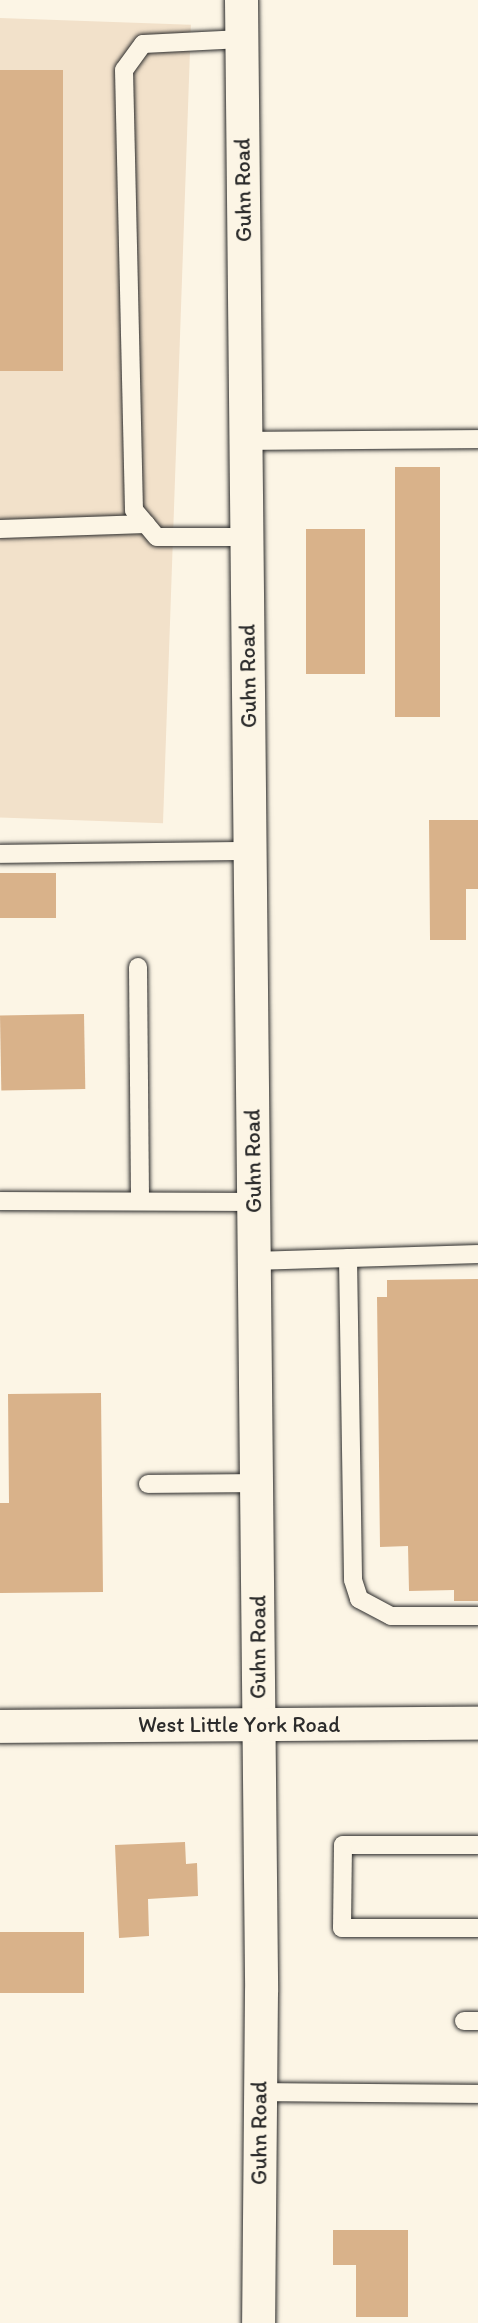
<!DOCTYPE html>
<html>
<head>
<meta charset="utf-8">
<style>
	body { margin:0 }
	#map { position:relative; width:478px; height:2323px; overflow:hidden; background:#fcf5e5; font-family:Itim,sans-serif }
	div>[style] { position:absolute }
	[style*='--x'] { left:calc(var(--x)*1px); top:calc(var(--y)*1px); width:calc(var(--w)*1px); rotate:calc(var(--a)*1deg) }
	.built>* { inset:0; background:#f2e1ca; transform-origin:0 0 }
	.building>* { inset:0; background:#d9b28a; transform-origin:0 0 }
	.roads { filter:drop-shadow(0 0 2px #2b2b2b) drop-shadow(0 0 2px #2b2b2b) }
	.lane>* { height:18px; margin:-9px; padding:0 9px; transform-origin:9px; border-radius:9px; background:#fcf5e5 }
	.secondary>* { height:33px; margin:-16.5px; padding:0 16.5px; transform-origin:16.5px; border-radius:16.5px; background:#fcf5e5 }
	span { translate:-50% -50%; white-space:nowrap; text-align:center; line-height:1.15; -webkit-text-stroke:6px #fcf5e5; paint-order:stroke }
	.street-label { font-size:22px; color:#2b2b2b }
</style>
</head>
<body>
<div id="map">
	<div class="built">
		<div style="left:0;top:18px;width:191px;height:799px;rotate:2deg"></div>
	</div>
	<div class="building">
		<div style="left:0;top:70px;width:63px;height:301px"></div>
		<div style="left:395px;top:467px;width:45px;height:250px"></div>
		<div style="left:306px;top:529px;width:59px;height:145px"></div>
		<div style="clip-path:polygon(429px 820px,478px 820px,478px 889px,466px 889px,466px 940px,430px 940px)"></div>
		<div style="left:56px;top:873px;width:45px;height:56px;rotate:90deg"></div>
		<div style="left:84px;top:1014px;width:75px;height:84px;rotate:89deg"></div>
		<div style="clip-path:polygon(478px 1279px,478px 1601px,454px 1601px,454px 1590px,409px 1591px,408px 1546px,380px 1547px,377px 1297px,387px 1297px,387px 1280px)"></div>
		<div style="clip-path:polygon(101px 1393px,103px 1592px,0 1593px,0 1503px,9px 1503px,8px 1394px)"></div>
		<div style="clip-path:polygon(185px 1842px,186px 1864px,197px 1863px,198px 1896px,148px 1899px,149px 1936px,119px 1938px,115px 1845px)"></div>
		<div style="left:0;top:1932px;width:84px;height:61px"></div>
		<div style="clip-path:polygon(333px 2230px,408px 2230px,408px 2317px,356px 2317px,356px 2265px,333px 2265px)"></div>
	</div>
	<div class="roads">
		<div class="lane">
			<div style="--x:242;--y:39;--w:99;--a:177.1"></div>
			<div style="--x:143;--y:44;--w:32;--a:126"></div>
			<div style="--x:124;--y:70;--w:440;--a:88.7"></div>
			<div style="--x:134;--y:510;--w:35;--a:50"></div>
			<div style="--x:157;--y:537;--w:89;--a:0"></div>
			<div style="--x:246;--y:441;--w:232;--a:-0.5"></div>
			<div style="--x:0;--y:529;--w:146;--a:-2"></div>
			<div style="--x:0;--y:854;--w:250;--a:-0.7"></div>
			<div style="--x:138;--y:967;--w:234;--a:89.5"></div>
			<div style="--x:0;--y:1201;--w:253;--a:0.2"></div>
			<div style="--x:348;--y:1258;--w:322;--a:89.1"></div>
			<div style="--x:353;--y:1580;--w:20;--a:72"></div>
			<div style="--x:359;--y:1599;--w:36;--a:28"></div>
			<div style="--x:391;--y:1616;--w:87;--a:0"></div>
			<div style="--x:254;--y:1261;--w:224;--a:-1.8"></div>
			<div style="--x:148;--y:1484;--w:108;--a:-0.5"></div>
			<div style="--x:478;--y:1845;--w:135;--a:180"></div>
			<div style="--x:343;--y:1845;--w:83;--a:90.7"></div>
			<div style="--x:342;--y:1928;--w:136;--a:0"></div>
			<div style="--x:464;--y:2021;--w:14;--a:0"></div>
			<div style="--x:260;--y:2092;--w:218;--a:0.5"></div>
		</div>
		<div class="secondary">
			<div style="--x:241;--y:0;--w:1991;--a:89.42"></div>
			<div style="--x:261;--y:1991;--w:332;--a:90.5"></div>
			<div style="--x:0;--y:1726;--w:478;--a:-0.4"></div>
		</div>
	</div>
	<div class="street-label">
		<span style="left:243px;top:190px;rotate:-91deg">Guhn Road</span>
		<span style="left:248px;top:676px;rotate:-91deg">Guhn Road</span>
		<span style="left:253px;top:1161px;rotate:-91deg">Guhn Road</span>
		<span style="left:258px;top:1647px;rotate:-90deg">Guhn Road</span>
		<span style="left:239px;top:1725px">West Little York Road</span>
		<span style="left:259px;top:2133px;rotate:-90deg">Guhn Road</span>
	</div>
</div>
</body>
</html>
